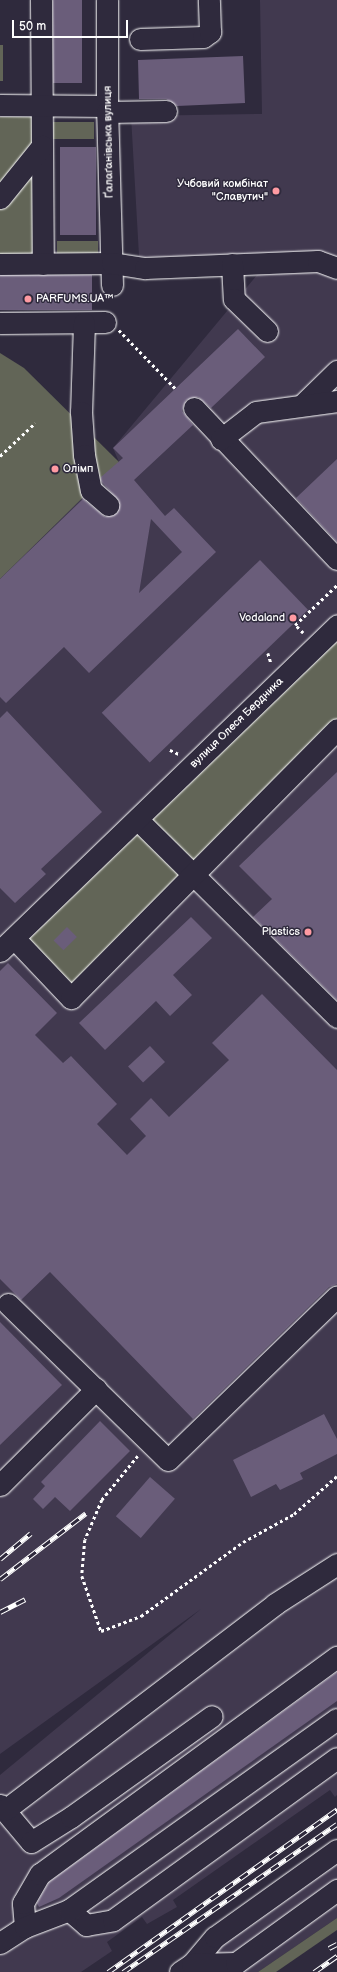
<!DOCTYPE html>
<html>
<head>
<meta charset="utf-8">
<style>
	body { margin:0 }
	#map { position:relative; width:337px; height:1972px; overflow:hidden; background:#2f2a3d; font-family:"Balsamiq Sans",sans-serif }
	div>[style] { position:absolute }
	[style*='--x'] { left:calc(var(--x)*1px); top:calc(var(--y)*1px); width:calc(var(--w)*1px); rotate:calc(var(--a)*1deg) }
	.built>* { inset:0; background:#41394f }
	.green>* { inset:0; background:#626557; transform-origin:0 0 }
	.building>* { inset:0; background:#6a5d7a; transform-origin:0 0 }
	.path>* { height:2.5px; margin-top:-1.25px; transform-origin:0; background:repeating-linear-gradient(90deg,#fff 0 3px,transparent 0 6px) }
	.roads { filter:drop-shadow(0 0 1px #fff) drop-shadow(0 0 1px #fff) }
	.minor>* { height:21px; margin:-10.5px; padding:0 10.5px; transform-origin:10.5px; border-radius:10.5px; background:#2f2a3d }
	.rail>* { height:4.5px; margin-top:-2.25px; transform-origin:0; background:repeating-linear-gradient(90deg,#2f2a3d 0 9px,#fff 0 18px); box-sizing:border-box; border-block:1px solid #fff }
	.dots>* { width:11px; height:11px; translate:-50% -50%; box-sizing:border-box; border:2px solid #2f2a3d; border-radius:50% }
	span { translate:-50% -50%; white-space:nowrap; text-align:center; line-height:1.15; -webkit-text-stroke:3px #2f2a3d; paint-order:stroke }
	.street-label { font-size:11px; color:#fff }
	.poi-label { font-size:11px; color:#fff }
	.right { translate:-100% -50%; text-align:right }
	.left { translate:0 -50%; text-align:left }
	.scale { position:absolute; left:12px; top:20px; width:116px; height:18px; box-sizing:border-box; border:2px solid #fff; border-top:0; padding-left:5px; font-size:12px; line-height:14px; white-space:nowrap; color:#fff; -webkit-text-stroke:3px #2f2a3d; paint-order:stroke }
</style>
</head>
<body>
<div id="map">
	<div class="built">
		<div style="clip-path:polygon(260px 0,337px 0,337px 1795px,335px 1797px,330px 1790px,173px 1900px,177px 1907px,147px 1924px,142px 1917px,107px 1942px,112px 1951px,81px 1972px,0 1972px,0 1775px,201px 1609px,0 1754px,0 579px,119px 462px,113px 448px,257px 275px,140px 273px,131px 116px,262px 114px)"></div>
		<div style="clip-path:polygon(337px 1844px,337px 1918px,258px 1972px,218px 1972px,199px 1943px)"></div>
	</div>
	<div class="green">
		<div style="left:0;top:45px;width:3px;height:36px"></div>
		<div style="left:0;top:117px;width:38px;height:139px"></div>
		<div style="left:53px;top:122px;width:41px;height:17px"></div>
		<div style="left:57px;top:241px;width:41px;height:17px"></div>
		<div style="clip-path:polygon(0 353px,24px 368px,119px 462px,0 579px)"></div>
		<div style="clip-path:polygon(337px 636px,337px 720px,195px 864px,150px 820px)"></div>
		<div style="left:136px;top:832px;width:65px;height:153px;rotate:45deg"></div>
		<div style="clip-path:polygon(337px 1918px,337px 1930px,276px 1972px,258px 1972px)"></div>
	</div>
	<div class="building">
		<div style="left:53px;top:0;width:29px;height:83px"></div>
		<div style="clip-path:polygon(243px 56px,245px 103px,177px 106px,166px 99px,139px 99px,138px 60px)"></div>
		<div style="left:60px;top:147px;width:36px;height:88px"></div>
		<div style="left:92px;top:275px;width:35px;height:92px;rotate:90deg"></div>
		<div style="clip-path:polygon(evenodd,238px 329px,265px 357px,211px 408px,198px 397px,186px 400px,182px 411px,193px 425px,134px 480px,165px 516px,174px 508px,216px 552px,89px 673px,64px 647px,6px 703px,0 697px,0 579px,83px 499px,105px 517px,117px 513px,119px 501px,101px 481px,101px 477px,123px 458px,113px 448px,238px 329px,151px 519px,182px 552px,139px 593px,151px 519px)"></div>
		<div style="clip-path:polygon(337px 459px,337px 542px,296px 498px)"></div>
		<div style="left:260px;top:560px;width:69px;height:220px;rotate:46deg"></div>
		<div style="clip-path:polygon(7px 711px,102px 812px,41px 869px,46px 874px,15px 903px,0 888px,0 718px)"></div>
		<div style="clip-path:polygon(337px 772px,337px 1000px,253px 917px,272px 899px,239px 866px)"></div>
		<div style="clip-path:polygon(191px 917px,212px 938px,173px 975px,192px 995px,170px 1016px,156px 1001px,105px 1050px,79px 1023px)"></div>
		<div style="left:67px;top:927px;width:14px;height:19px;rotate:45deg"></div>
		<div style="clip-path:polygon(8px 963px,57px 1013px,35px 1035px,63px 1063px,71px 1056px,117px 1104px,97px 1124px,127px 1155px,146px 1136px,130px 1119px,151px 1098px,169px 1117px,229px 1060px,212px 1043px,262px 994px,337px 1070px,337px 1284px,329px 1287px,193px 1419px,50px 1272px,21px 1300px,0 1279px,0 971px)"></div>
		<div style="left:150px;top:1046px;width:22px;height:30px;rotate:47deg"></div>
		<div style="clip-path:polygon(0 1322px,62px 1385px,0 1445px)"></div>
		<div style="clip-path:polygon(324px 1414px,337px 1439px,337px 1454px,300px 1473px,303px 1479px,280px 1490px,276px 1484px,251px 1497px,233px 1460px)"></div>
		<div style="clip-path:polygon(100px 1421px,130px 1451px,70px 1511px,55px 1497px,43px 1509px,33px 1499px,45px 1486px,41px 1482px)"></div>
		<div style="left:150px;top:1477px;width:33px;height:52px;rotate:41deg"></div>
		<div style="clip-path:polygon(337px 1672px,337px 1701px,59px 1898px,39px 1907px,37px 1903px,49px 1882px)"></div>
	</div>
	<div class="path">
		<div style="--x:119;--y:330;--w:82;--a:46"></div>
		<div style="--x:0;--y:456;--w:48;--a:-43.3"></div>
		<div style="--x:303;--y:633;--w:11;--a:-135"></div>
		<div style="--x:295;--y:625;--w:58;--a:-43.6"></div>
		<div style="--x:268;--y:653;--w:10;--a:73"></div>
		<div style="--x:170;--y:750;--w:10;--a:24"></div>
		<div style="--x:138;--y:1456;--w:57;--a:129.3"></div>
		<div style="--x:102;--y:1500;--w:43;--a:113"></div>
		<div style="--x:85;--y:1540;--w:36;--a:95"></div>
		<div style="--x:82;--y:1576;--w:58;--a:70.9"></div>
		<div style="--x:101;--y:1631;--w:43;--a:-20.6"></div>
		<div style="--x:141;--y:1616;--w:126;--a:-36"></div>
		<div style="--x:243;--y:1542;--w:58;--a:-28.8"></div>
		<div style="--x:294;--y:1514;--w:57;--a:-41.5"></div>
	</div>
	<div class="roads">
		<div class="minor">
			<div style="--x:41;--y:0;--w:264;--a:89.6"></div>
			<div style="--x:107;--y:0;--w:106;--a:90"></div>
			<div style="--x:107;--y:106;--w:179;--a:88.4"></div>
			<div style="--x:140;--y:39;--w:63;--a:-1.8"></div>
			<div style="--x:203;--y:37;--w:9;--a:-36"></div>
			<div style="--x:210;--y:32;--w:32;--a:-92"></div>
			<div style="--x:0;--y:105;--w:107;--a:0.5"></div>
			<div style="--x:107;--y:112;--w:59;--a:-1"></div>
			<div style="--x:0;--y:198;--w:67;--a:-51.1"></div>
			<div style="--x:0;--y:264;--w:112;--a:-0.5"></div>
			<div style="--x:112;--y:263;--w:33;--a:9"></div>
			<div style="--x:145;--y:268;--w:173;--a:-2.3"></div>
			<div style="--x:318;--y:261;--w:20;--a:20"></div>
			<div style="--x:232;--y:264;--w:35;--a:87"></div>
			<div style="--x:234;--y:299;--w:46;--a:44.1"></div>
			<div style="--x:0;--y:323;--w:105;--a:-0.5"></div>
			<div style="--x:84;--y:323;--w:89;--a:91.9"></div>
			<div style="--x:81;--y:412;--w:43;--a:86"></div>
			<div style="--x:84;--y:455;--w:36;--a:79"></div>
			<div style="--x:91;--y:490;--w:23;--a:41"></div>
			<div style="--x:302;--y:405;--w:49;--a:-44.2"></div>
			<div style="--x:194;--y:408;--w:208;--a:46.6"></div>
			<div style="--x:221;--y:439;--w:44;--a:-37.6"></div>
			<div style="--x:256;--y:412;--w:82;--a:-7.7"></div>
			<div style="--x:138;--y:820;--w:280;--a:44.7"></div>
			<div style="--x:14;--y:938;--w:83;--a:46.5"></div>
			<div style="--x:71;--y:998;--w:378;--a:-45.3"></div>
			<div style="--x:0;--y:951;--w:469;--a:-44"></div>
			<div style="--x:8;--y:1304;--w:223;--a:44.3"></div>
			<div style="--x:168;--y:1460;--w:235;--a:-44.1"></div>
			<div style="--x:0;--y:1485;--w:136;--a:-45"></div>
			<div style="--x:0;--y:1805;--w:48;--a:50"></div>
			<div style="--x:31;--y:1842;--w:47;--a:-32"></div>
			<div style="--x:71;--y:1817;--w:173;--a:-35.6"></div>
			<div style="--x:5;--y:1810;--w:340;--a:-37.3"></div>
			<div style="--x:275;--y:1604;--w:74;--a:-32.8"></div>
			<div style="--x:69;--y:1910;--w:23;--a:41"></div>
			<div style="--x:86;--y:1925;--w:27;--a:-10"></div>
			<div style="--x:113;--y:1920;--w:276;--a:-35.9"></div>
			<div style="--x:25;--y:1927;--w:24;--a:-95"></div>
			<div style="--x:23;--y:1903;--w:34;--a:-60"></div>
			<div style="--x:40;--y:1874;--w:368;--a:-36.2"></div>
			<div style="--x:0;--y:1943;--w:30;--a:-33"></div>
			<div style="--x:25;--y:1927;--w:47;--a:-21.1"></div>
			<div style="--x:69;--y:1910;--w:329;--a:-35.5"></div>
			<div style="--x:192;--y:1964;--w:35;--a:-50"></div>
			<div style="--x:215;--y:1937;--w:150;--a:-35.5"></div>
			<div style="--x:180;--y:1972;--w:14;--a:-34"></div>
			<div style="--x:192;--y:1964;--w:44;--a:-1.3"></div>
			<div style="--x:236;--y:1963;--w:125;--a:-35.9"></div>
		</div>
	</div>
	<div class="rail">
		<div style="--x:0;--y:1559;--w:40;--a:-40"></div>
		<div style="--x:0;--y:1579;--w:108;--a:-37.5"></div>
		<div style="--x:0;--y:1612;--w:28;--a:-27"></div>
		<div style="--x:329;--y:1948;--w:9;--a:-27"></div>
		<div style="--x:108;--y:1972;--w:281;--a:-35.4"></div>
		<div style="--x:123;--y:1972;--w:260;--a:-34.7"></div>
		<div style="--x:314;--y:1972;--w:28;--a:-35"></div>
	</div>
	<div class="dots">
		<div style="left:276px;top:191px;background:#ff9aa2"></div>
		<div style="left:28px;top:299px;background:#ff9aa2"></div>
		<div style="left:55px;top:469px;background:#ff9aa2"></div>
		<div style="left:293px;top:618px;background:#ff9aa2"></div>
		<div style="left:308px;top:932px;background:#ff9aa2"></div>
	</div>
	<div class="street-label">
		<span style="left:109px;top:142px;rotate:-91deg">Ґалаґанівська вулиця</span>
		<span style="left:237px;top:723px;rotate:-44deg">вулиця Олеся Бердника</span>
	</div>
	<div class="poi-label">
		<span class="right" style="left:268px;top:191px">Учбовий комбінат<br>"Славутич"</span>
		<span class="left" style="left:36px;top:299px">PARFUMS.UA™</span>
		<span class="left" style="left:63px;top:469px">Олімп</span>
		<span class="right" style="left:285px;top:618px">Vodaland</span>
		<span class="right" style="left:300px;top:932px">Plastics</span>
	</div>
	<div class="scale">50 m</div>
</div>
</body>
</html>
